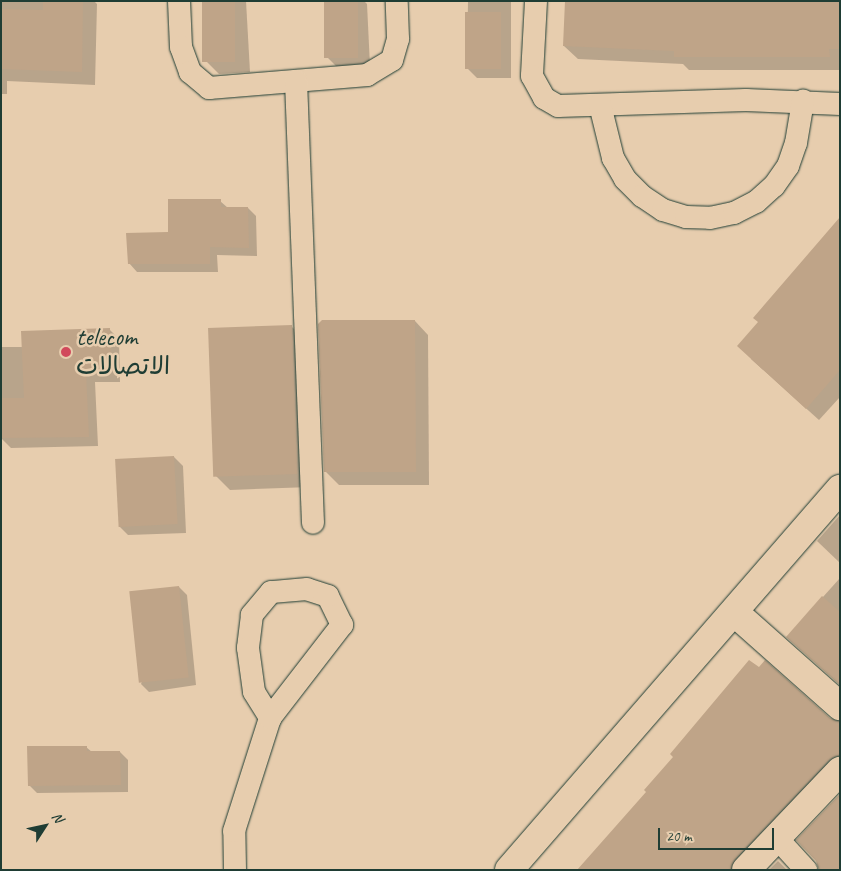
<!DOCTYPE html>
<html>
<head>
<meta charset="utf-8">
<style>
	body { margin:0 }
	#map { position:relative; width:841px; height:871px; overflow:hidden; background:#e7cdae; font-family:Caveat,"Playpen Sans Arabic",sans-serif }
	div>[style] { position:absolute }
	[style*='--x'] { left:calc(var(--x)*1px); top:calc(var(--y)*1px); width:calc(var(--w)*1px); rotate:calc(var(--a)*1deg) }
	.shadow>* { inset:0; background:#0003 }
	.building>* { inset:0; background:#bfa488; transform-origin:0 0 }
	.roads { filter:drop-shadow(0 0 1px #1f3d34) drop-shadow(0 0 1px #1f3d34) }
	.service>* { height:22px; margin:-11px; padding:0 11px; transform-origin:11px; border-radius:11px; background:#e7cdae }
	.minor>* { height:28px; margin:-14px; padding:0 14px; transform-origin:14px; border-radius:14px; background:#e7cdae }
	.dots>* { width:14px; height:14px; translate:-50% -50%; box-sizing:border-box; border:2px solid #e7cdae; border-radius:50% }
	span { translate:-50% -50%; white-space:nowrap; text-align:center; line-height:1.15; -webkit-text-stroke:5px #e7cdae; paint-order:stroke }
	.poi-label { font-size:25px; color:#1f3d34 }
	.left { translate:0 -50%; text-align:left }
	.frame { position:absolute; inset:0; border:2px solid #1f3d34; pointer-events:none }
	.north { position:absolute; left:20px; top:801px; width:50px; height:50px; -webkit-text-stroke:4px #e7cdae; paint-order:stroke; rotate:55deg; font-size:14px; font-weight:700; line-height:20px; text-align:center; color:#1f3d34 }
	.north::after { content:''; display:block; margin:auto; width:18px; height:22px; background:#1f3d34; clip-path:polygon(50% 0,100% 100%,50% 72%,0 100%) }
	.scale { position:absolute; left:658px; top:828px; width:116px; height:22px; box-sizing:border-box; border:2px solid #1f3d34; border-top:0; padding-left:6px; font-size:15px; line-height:18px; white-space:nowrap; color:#1f3d34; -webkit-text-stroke:4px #e7cdae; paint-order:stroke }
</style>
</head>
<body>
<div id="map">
	<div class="shadow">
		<div style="clip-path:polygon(1px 1px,94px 1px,97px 4px,95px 85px,7px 81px,7px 94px,1px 94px)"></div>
		<div style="clip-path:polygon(205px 1px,246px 1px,250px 72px,219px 74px,207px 62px)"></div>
		<div style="clip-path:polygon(325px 1px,364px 1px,367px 4px,370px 66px,337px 67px,328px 58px)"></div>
		<div style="clip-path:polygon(468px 1px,511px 1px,511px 78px,477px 78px,467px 68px)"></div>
		<div style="clip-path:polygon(840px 1px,840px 70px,689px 70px,683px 64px,578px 59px,564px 46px)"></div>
		<div style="clip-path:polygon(220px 201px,228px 208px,248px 208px,256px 216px,257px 256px,217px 255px,218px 272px,137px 272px,129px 263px)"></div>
		<div style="clip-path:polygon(415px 321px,428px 335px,429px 485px,339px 485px,325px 471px)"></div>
		<div style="clip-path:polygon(760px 323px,840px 361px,840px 397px,819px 420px,751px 359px)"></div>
		<div style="clip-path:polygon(292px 327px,305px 340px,311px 487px,230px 490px,216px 476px)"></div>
		<div style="clip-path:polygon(109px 329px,119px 339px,120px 382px,95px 382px,98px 446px,11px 448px,1px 438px,1px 347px,23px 347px)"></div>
		<div style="clip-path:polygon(174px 457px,183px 466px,186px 533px,128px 535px,119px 526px)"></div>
		<div style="clip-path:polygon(840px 515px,840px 563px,817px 541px)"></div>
		<div style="clip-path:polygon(840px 578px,840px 684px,787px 637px)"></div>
		<div style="clip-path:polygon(179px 587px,187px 595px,196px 685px,149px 692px,141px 684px)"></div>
		<div style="clip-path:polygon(829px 719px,840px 721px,840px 767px,742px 870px,578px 870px,648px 792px)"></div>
		<div style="clip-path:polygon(86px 747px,92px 752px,120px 752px,128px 760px,128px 792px,37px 793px,29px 785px)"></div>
		<div style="clip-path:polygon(778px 861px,787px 870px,769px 870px)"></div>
	</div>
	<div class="building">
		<div style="clip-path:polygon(43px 1px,83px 1px,82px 72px,1px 69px,1px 9px,43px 10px)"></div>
		<div style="left:202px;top:1px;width:33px;height:61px"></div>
		<div style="left:324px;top:1px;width:34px;height:57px"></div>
		<div style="clip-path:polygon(565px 1px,840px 1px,840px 49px,829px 49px,830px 57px,674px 57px,674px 51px,563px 46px)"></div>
		<div style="left:465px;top:12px;width:36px;height:57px"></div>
		<div style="clip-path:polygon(168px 199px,221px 199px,221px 207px,248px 207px,249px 248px,210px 247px,210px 264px,128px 264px,126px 233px,168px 232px)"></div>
		<div style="clip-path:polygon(840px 217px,840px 370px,806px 409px,737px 346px,758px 322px,753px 318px)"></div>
		<div style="clip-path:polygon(322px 320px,415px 320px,416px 472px,324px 472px,318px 324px)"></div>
		<div style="left:292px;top:325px;width:149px;height:84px;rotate:88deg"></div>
		<div style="clip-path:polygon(110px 328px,111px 373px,86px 373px,89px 437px,1px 438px,1px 398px,24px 398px,21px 331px)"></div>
		<div style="left:174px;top:456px;width:68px;height:59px;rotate:87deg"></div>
		<div style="left:179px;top:586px;width:92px;height:50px;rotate:84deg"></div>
		<div style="clip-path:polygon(822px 596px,840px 612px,840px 685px,786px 637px)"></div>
		<div style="clip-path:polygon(749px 660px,759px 667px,765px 660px,830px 718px,840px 721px,840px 756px,829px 760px,735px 859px,731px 870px,577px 870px,646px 792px,644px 790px,673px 757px,670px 754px)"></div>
		<div style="clip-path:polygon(27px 746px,87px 746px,87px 751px,120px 751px,121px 785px,28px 786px)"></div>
		<div style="clip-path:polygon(840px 794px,840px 870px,819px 870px,816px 861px,796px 840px)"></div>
	</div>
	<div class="roads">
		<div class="service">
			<div style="--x:179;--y:1;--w:46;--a:87.5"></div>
			<div style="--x:181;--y:47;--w:27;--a:70"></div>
			<div style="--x:190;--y:72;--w:25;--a:40"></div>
			<div style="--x:209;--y:88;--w:159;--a:-4.7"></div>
			<div style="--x:367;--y:75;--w:29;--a:-31"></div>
			<div style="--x:392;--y:60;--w:22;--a:-74"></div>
			<div style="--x:398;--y:39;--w:38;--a:-92"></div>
			<div style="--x:536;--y:1;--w:75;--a:93.1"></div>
			<div style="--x:532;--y:76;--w:25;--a:61"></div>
			<div style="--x:544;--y:98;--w:16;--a:30"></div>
			<div style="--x:558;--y:106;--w:188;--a:-1.8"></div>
			<div style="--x:746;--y:100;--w:94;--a:2.4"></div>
			<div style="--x:296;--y:81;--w:442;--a:87.8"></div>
			<div style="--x:600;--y:105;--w:55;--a:76.2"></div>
			<div style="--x:613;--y:158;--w:24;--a:60"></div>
			<div style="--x:625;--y:179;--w:24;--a:45"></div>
			<div style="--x:642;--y:196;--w:25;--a:34"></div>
			<div style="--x:663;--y:210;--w:24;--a:17"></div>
			<div style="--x:686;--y:217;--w:24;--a:2"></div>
			<div style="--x:710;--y:218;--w:25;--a:-12"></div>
			<div style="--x:734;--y:213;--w:25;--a:-27"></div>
			<div style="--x:756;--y:202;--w:24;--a:-42"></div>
			<div style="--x:774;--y:186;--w:24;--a:-55"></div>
			<div style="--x:788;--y:166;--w:24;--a:-71"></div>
			<div style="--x:796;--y:143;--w:43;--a:-80.5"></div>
			<div style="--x:776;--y:837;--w:45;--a:47.7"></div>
			<div style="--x:235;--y:870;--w:39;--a:-91"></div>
			<div style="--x:234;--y:831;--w:119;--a:-72.3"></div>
			<div style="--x:270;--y:718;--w:118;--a:-52.3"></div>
			<div style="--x:342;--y:625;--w:32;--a:-116"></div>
			<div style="--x:328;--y:596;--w:22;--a:-162"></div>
			<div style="--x:307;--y:589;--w:36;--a:175"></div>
			<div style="--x:271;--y:592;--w:30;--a:130"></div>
			<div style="--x:252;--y:615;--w:33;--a:97"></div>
			<div style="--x:248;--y:648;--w:44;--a:82.2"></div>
			<div style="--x:254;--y:692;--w:31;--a:58"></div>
		</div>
		<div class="minor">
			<div style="--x:734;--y:612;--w:142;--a:41.6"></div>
			<div style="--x:509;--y:870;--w:505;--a:-49.02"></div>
			<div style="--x:746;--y:870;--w:137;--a:-46.5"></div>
		</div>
	</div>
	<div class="dots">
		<div style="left:66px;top:352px;background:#d1495b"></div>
	</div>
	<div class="poi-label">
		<span class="left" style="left:76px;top:352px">telecom<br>الاتصالات</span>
	</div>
	<div class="frame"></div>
	<div class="north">N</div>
	<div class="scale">20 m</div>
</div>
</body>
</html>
